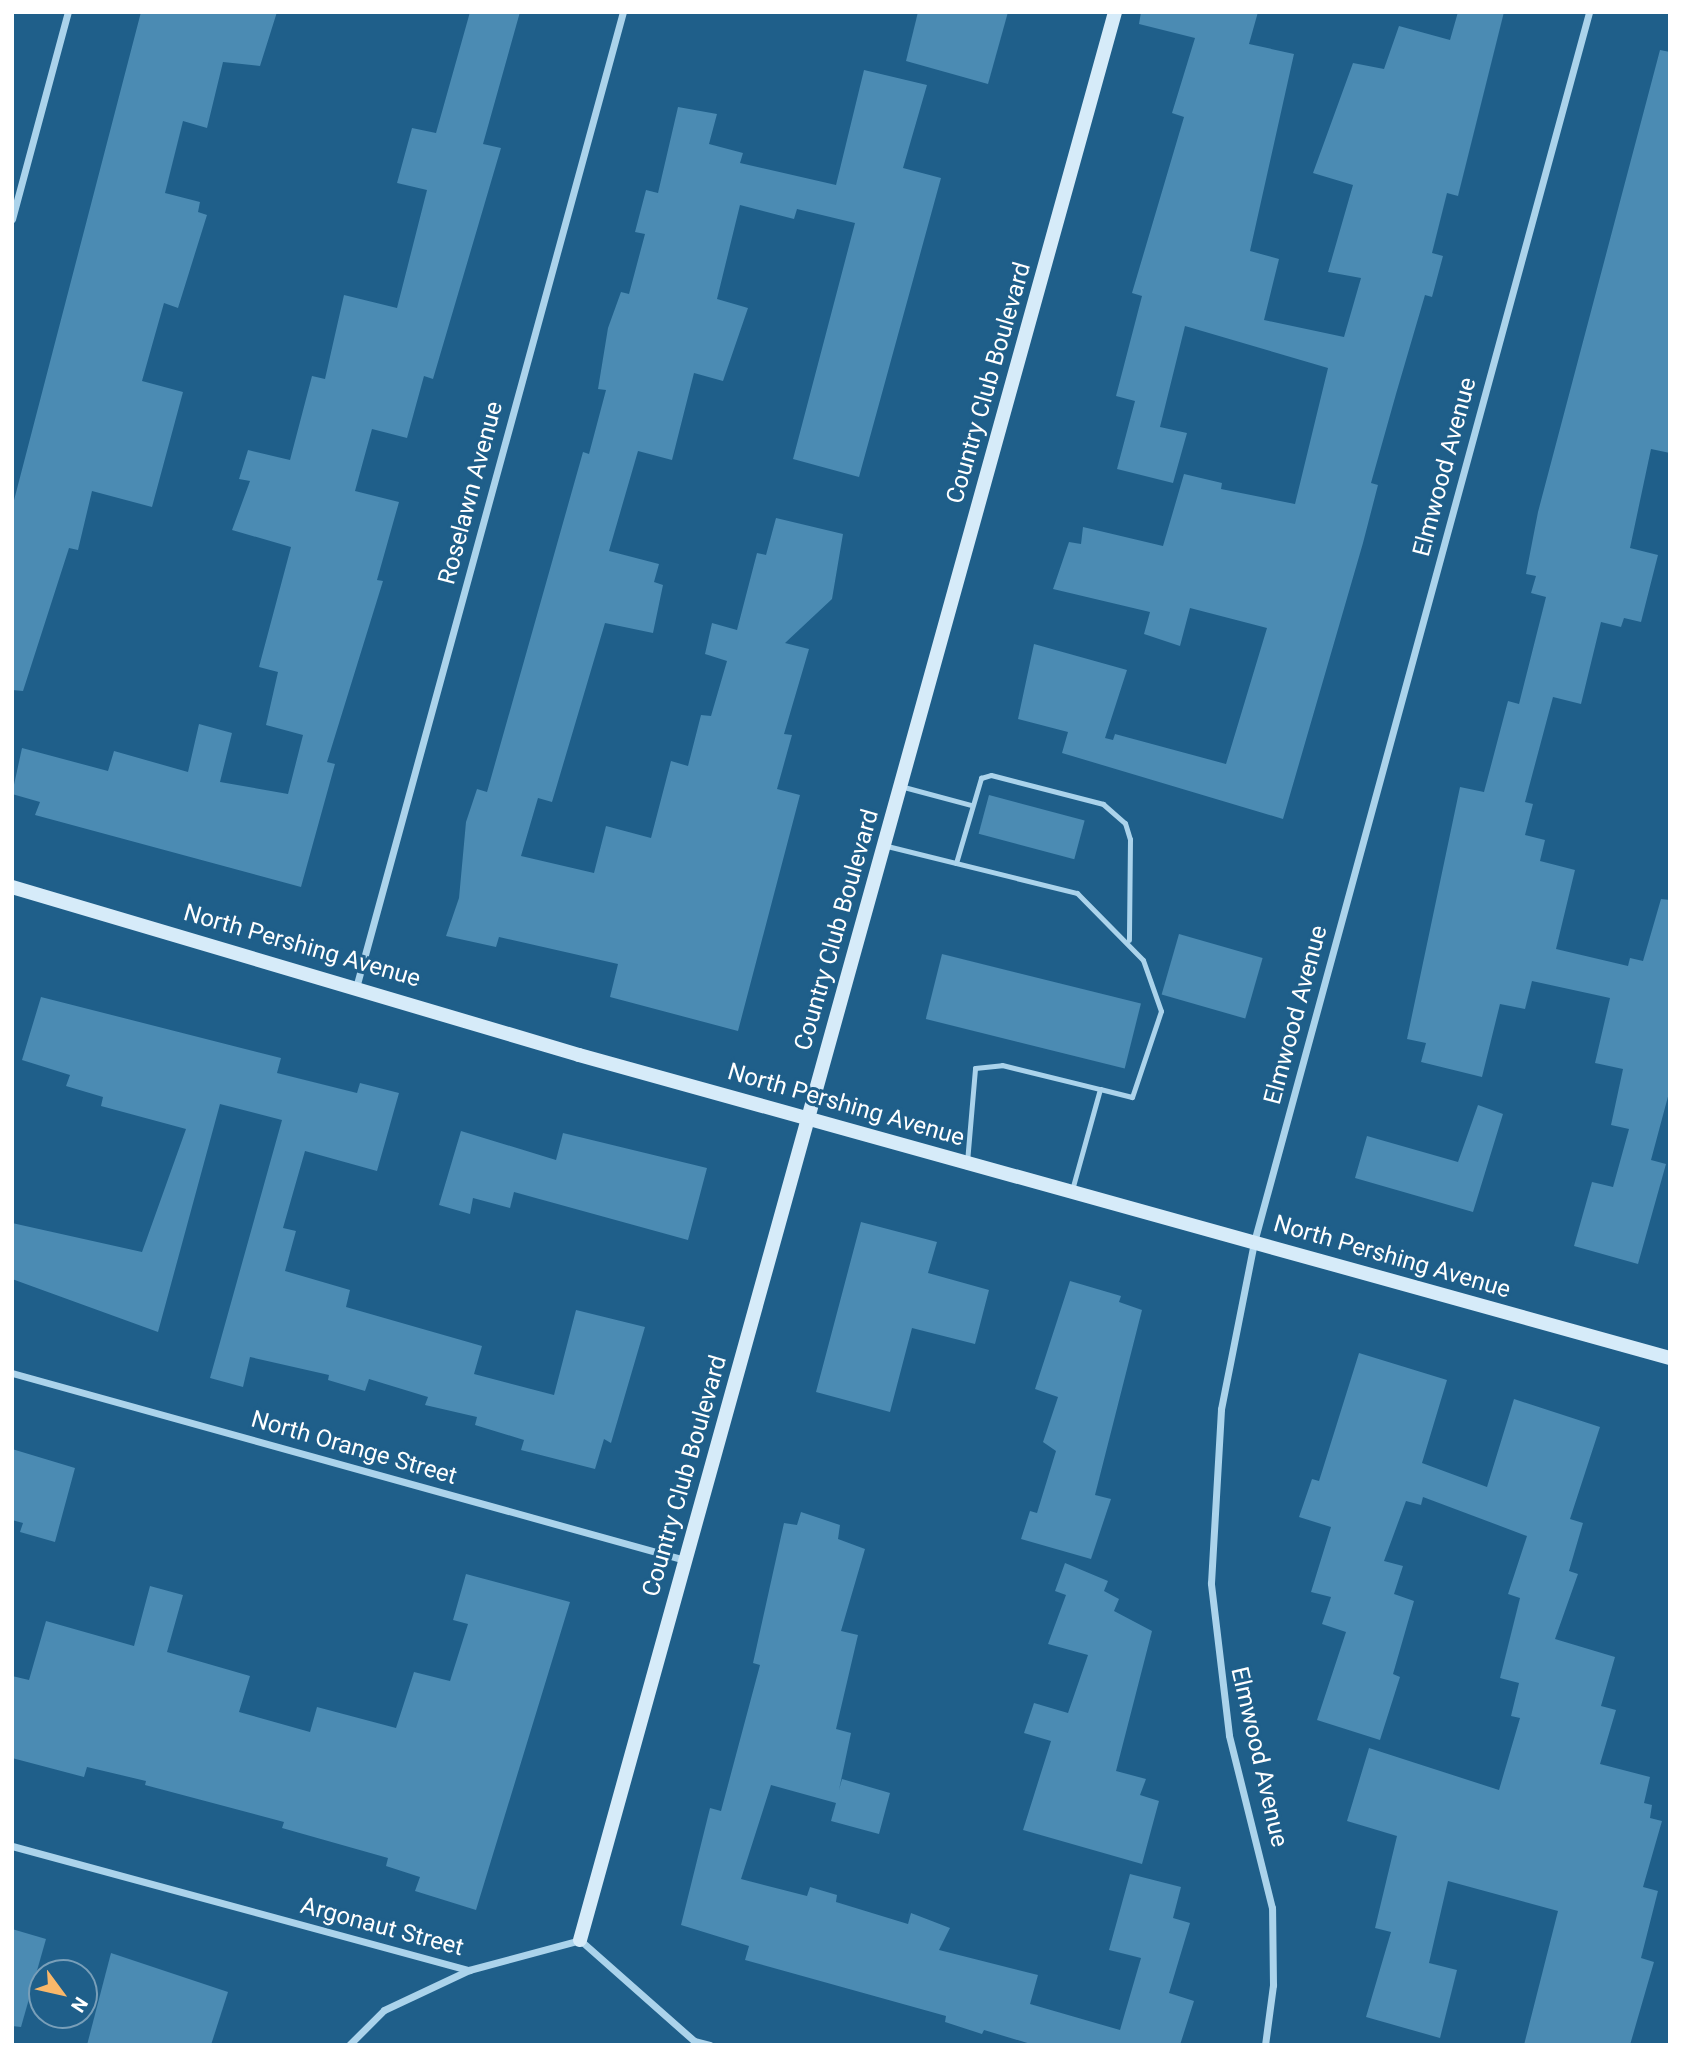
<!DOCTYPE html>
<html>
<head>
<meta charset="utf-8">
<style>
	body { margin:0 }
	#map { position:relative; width:1682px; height:2057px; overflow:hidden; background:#1f5f8a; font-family:Roboto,sans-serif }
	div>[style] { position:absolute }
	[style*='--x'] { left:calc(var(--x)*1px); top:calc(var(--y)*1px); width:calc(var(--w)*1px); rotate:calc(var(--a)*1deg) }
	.building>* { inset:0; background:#4b8bb3; transform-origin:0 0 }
	.lane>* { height:5px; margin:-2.5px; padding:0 2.5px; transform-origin:2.5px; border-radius:2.5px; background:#abd3eb }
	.street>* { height:7px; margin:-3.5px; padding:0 3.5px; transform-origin:3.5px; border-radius:3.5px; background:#abd3eb }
	.secondary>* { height:14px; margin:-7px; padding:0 7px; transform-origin:7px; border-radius:7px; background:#d6ebf9 }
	span { translate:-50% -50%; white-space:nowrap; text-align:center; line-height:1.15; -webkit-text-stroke:6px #1f5f8a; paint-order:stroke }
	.street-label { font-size:24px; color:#fff }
	.frame { position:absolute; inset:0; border:14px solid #fff; pointer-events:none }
	.north { position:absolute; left:28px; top:1959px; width:70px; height:70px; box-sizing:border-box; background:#1f5f8a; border:2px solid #799fb9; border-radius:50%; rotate:123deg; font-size:19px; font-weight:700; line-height:28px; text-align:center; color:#fff }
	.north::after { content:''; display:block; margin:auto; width:24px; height:32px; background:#fab86a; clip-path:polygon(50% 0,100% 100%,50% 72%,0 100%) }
</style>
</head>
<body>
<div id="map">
	<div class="building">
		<div style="clip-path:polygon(141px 12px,277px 12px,260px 66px,223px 62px,207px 128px,183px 121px,165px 193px,200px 202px,198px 212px,207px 215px,178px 308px,164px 303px,142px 381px,183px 392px,152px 507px,92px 491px,78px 550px,69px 548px,23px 691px,12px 690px,12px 508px)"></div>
		<div style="clip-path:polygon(470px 12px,520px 12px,483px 144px,501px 148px,433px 379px,424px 376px,407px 438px,372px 429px,355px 491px,399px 502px,377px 580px,383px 581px,327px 762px,335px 764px,301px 887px,35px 815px,40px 802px,12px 794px,22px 748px,108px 771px,114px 751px,188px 772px,199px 724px,232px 733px,220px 782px,288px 794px,303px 735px,266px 725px,278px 672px,259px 667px,291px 547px,232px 530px,250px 481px,239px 479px,248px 450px,290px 460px,312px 376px,325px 379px,344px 295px,397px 308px,427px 190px,397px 183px,412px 128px,436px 133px)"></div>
		<div style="clip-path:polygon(918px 12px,1008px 12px,988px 84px,906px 61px)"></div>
		<div style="clip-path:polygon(1141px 12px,1258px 12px,1249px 44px,1294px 54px,1250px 251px,1279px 259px,1264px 320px,1344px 337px,1361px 278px,1328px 272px,1353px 185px,1313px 173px,1353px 63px,1384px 69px,1399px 26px,1450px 40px,1458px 12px,1504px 12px,1458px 196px,1447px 193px,1432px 253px,1443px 256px,1432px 297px,1425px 295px,1396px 394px,1371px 483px,1378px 485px,1363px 543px,1283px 819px,1062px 753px,1068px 732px,1018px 719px,1034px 644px,1127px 670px,1105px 738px,1113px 740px,1115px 734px,1226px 764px,1267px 628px,1190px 608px,1180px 646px,1144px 634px,1150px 612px,1053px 589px,1069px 542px,1081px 544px,1083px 527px,1163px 546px,1184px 474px,1222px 483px,1221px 489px,1295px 504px,1328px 368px,1185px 326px,1160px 427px,1187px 433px,1173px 483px,1117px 469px,1135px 401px,1116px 396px,1142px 296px,1132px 293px,1184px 117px,1172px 113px,1195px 38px,1139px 24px)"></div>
		<div style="clip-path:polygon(1660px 50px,1670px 52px,1670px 453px,1651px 449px,1630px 548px,1658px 555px,1641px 622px,1624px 618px,1621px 627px,1601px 622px,1581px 704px,1553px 697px,1525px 802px,1533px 804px,1525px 835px,1545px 840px,1540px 861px,1575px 870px,1556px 949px,1628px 966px,1630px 958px,1643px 961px,1661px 899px,1670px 900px,1670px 1089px,1651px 1160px,1666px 1164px,1638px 1264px,1574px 1246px,1592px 1182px,1613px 1187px,1629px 1129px,1611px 1125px,1623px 1069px,1595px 1063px,1610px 998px,1532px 981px,1525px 1009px,1500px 1004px,1482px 1077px,1421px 1062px,1426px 1043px,1407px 1039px,1460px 787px,1484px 792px,1508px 701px,1519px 704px,1546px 597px,1531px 593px,1536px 576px,1526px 574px,1538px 512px)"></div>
		<div style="clip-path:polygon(864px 70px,927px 85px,903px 168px,941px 178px,859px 477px,793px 459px,855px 223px,797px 209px,794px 219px,740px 205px,717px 299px,748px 308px,723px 381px,694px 373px,672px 460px,638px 451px,609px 551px,659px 564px,654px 582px,663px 585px,653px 633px,605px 623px,552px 802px,538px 798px,521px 856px,594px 873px,606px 826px,651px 838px,671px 761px,688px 766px,701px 715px,711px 716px,727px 661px,705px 654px,712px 623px,737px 630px,757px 553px,766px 555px,776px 518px,843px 534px,832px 599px,785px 643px,809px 649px,784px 734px,792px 735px,777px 789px,800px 795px,738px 1031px,610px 997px,618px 964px,499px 937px,496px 947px,446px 936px,459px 898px,466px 822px,477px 789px,487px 792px,583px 452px,589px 454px,606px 390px,598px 389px,608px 328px,621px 292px,629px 294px,645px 234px,635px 232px,646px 190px,658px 193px,678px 107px,717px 114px,709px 144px,743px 153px,740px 163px,836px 185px)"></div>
		<div style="left:989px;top:795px;width:99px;height:40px;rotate:15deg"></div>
		<div style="left:1179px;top:934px;width:87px;height:63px;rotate:16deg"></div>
		<div style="left:942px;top:954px;width:205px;height:67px;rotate:14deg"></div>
		<div style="clip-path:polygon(41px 997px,281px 1058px,277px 1073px,357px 1093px,360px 1083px,399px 1093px,377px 1171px,305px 1151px,283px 1228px,296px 1231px,285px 1271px,350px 1290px,346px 1307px,482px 1346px,474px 1374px,554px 1395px,576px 1310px,645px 1327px,611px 1443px,604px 1439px,595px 1469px,521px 1450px,524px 1440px,475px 1425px,477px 1417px,425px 1405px,428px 1397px,369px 1379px,365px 1391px,328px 1380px,329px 1375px,250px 1357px,243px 1387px,210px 1378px,282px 1120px,220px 1104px,158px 1332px,12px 1279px,12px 1223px,142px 1252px,186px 1129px,101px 1106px,103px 1097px,66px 1086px,70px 1075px,22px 1060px)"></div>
		<div style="clip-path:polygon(1478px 1105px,1503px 1114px,1473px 1212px,1355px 1178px,1367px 1136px,1458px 1162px)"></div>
		<div style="clip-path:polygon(461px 1131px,556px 1160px,563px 1133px,707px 1168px,688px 1240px,514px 1192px,510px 1208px,473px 1198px,470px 1214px,439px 1205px)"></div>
		<div style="clip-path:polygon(861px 1222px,937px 1242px,928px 1273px,989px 1290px,975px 1344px,912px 1328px,890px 1412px,816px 1392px)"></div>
		<div style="clip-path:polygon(1070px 1281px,1121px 1296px,1119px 1302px,1142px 1310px,1095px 1495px,1111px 1499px,1091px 1559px,1021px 1539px,1030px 1511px,1037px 1513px,1056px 1451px,1043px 1442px,1058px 1397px,1035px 1389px)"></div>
		<div style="clip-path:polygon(1359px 1353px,1447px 1380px,1422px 1463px,1487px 1487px,1514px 1399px,1600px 1427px,1570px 1519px,1583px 1523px,1569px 1571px,1578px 1574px,1555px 1639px,1615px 1657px,1601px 1706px,1616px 1710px,1600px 1764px,1650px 1777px,1644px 1803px,1652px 1805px,1650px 1818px,1662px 1821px,1643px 1887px,1658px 1891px,1641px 1958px,1654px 1962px,1630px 2045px,1524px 2045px,1558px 1911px,1448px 1881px,1429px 1963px,1457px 1970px,1440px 2038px,1366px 2017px,1391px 1932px,1375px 1928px,1397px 1836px,1347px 1821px,1369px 1748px,1499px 1790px,1520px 1718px,1511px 1716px,1519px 1683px,1500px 1678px,1520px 1598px,1508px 1594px,1527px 1536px,1423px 1497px,1421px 1505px,1406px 1501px,1384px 1561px,1403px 1566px,1394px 1594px,1414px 1601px,1393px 1674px,1400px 1677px,1380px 1740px,1317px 1720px,1346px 1632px,1322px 1624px,1331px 1597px,1311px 1592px,1331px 1527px,1299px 1517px,1312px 1479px,1319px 1481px)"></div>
		<div style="clip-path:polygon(12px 1449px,75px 1468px,55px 1542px,20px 1532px,23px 1523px,12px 1520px)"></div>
		<div style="clip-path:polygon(801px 1512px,840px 1525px,838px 1539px,865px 1549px,841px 1631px,858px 1635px,836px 1729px,851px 1733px,839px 1790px,842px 1779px,890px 1793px,879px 1834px,831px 1821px,836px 1803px,771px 1785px,741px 1879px,807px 1896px,810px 1887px,837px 1895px,836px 1902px,908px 1924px,911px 1913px,950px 1928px,939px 1950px,1038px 1975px,1030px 2004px,1120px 2030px,1141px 1958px,1109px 1950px,1130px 1874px,1181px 1887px,1173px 1918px,1190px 1923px,1169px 1993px,1194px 2001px,1180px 2045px,1034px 2045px,984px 2030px,982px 2034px,945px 2022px,946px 2016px,745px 1960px,749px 1946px,681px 1925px,710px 1808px,721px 1811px,760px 1665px,753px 1663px,784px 1523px,797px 1525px)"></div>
		<div style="clip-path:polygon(1065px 1563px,1108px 1581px,1104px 1591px,1119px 1599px,1114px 1611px,1152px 1631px,1116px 1771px,1146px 1779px,1140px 1795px,1159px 1801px,1142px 1864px,1023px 1830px,1051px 1741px,1024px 1733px,1034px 1703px,1068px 1713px,1088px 1655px,1048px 1644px,1066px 1595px,1055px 1591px)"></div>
		<div style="clip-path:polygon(466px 1574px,570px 1602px,476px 1910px,415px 1891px,420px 1877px,386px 1866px,388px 1858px,282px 1828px,284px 1822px,145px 1785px,146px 1781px,87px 1767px,84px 1777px,12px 1758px,12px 1676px,29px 1680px,46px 1621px,134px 1646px,150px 1586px,183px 1595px,167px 1652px,250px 1676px,239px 1712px,310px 1732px,317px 1707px,396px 1728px,414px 1672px,450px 1681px,468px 1624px,453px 1620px)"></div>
		<div style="clip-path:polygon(12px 1929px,46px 1939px,21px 2027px,12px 2026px)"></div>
		<div style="clip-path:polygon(111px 1953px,228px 1992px,211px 2045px,87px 2045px)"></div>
	</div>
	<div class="lane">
		<div style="--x:900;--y:786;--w:73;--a:15"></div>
		<div style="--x:887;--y:846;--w:196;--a:13.9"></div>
		<div style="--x:1077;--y:893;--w:94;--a:45.4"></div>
		<div style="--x:1143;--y:960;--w:54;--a:70.6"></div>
		<div style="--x:1161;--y:1011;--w:91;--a:108.6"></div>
		<div style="--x:1132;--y:1097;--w:33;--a:-166"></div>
		<div style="--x:1100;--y:1089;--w:105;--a:105.5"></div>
		<div style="--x:956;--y:863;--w:89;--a:-73.6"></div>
		<div style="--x:981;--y:778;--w:10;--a:-17"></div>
		<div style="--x:991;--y:775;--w:116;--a:14.5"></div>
		<div style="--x:1103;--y:804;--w:29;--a:41"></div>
		<div style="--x:1125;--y:823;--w:17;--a:73"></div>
		<div style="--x:1130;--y:839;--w:101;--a:90.6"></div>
		<div style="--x:967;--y:1162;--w:94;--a:-85.1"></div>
		<div style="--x:975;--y:1068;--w:27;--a:-6"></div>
		<div style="--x:1002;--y:1065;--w:101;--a:13.8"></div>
	</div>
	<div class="street">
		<div style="--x:12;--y:219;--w:214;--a:-74.9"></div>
		<div style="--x:357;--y:984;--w:1008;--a:-74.7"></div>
		<div style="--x:12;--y:1373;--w:698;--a:15.53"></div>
		<div style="--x:12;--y:1846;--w:474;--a:15.2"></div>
		<div style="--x:469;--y:1970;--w:115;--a:-15.1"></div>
		<div style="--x:580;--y:1940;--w:152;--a:41.5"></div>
		<div style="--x:694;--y:2041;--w:16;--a:14"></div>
		<div style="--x:349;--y:2045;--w:49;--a:-45"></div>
		<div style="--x:384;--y:2010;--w:94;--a:-25.2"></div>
		<div style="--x:1265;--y:2045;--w:61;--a:-82.4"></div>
		<div style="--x:1273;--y:1985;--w:77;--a:-90.7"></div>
		<div style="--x:1272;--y:1908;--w:178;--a:-104"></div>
		<div style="--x:1229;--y:1735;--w:153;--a:-96.8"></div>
		<div style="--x:1211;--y:1583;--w:174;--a:-86.7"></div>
		<div style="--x:1221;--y:1409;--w:170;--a:-78.8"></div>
		<div style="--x:1254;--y:1242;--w:1275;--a:-74.76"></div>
	</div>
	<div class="secondary">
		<div style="--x:12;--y:887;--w:591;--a:16.5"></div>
		<div style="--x:579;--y:1055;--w:1132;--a:15.52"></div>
		<div style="--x:580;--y:1940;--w:2001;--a:-74.49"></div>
	</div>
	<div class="street-label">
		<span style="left:989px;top:383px;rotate:-74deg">Country Club Boulevard</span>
		<span style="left:1445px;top:467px;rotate:-75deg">Elmwood Avenue</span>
		<span style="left:471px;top:493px;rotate:-75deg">Roselawn Avenue</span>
		<span style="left:837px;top:930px;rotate:-74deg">Country Club Boulevard</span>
		<span style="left:302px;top:946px;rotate:16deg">North Pershing Avenue</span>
		<span style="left:1296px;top:1015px;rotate:-75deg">Elmwood Avenue</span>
		<span style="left:846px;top:1105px;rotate:16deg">North Pershing Avenue</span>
		<span style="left:1392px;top:1257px;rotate:16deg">North Pershing Avenue</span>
		<span style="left:354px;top:1448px;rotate:16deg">North Orange Street</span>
		<span style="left:685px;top:1476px;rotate:-74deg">Country Club Boulevard</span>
		<span style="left:1259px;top:1757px;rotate:77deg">Elmwood Avenue</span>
		<span style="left:382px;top:1927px;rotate:15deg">Argonaut Street</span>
	</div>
	<div class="frame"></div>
	<div class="north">N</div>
</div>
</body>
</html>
